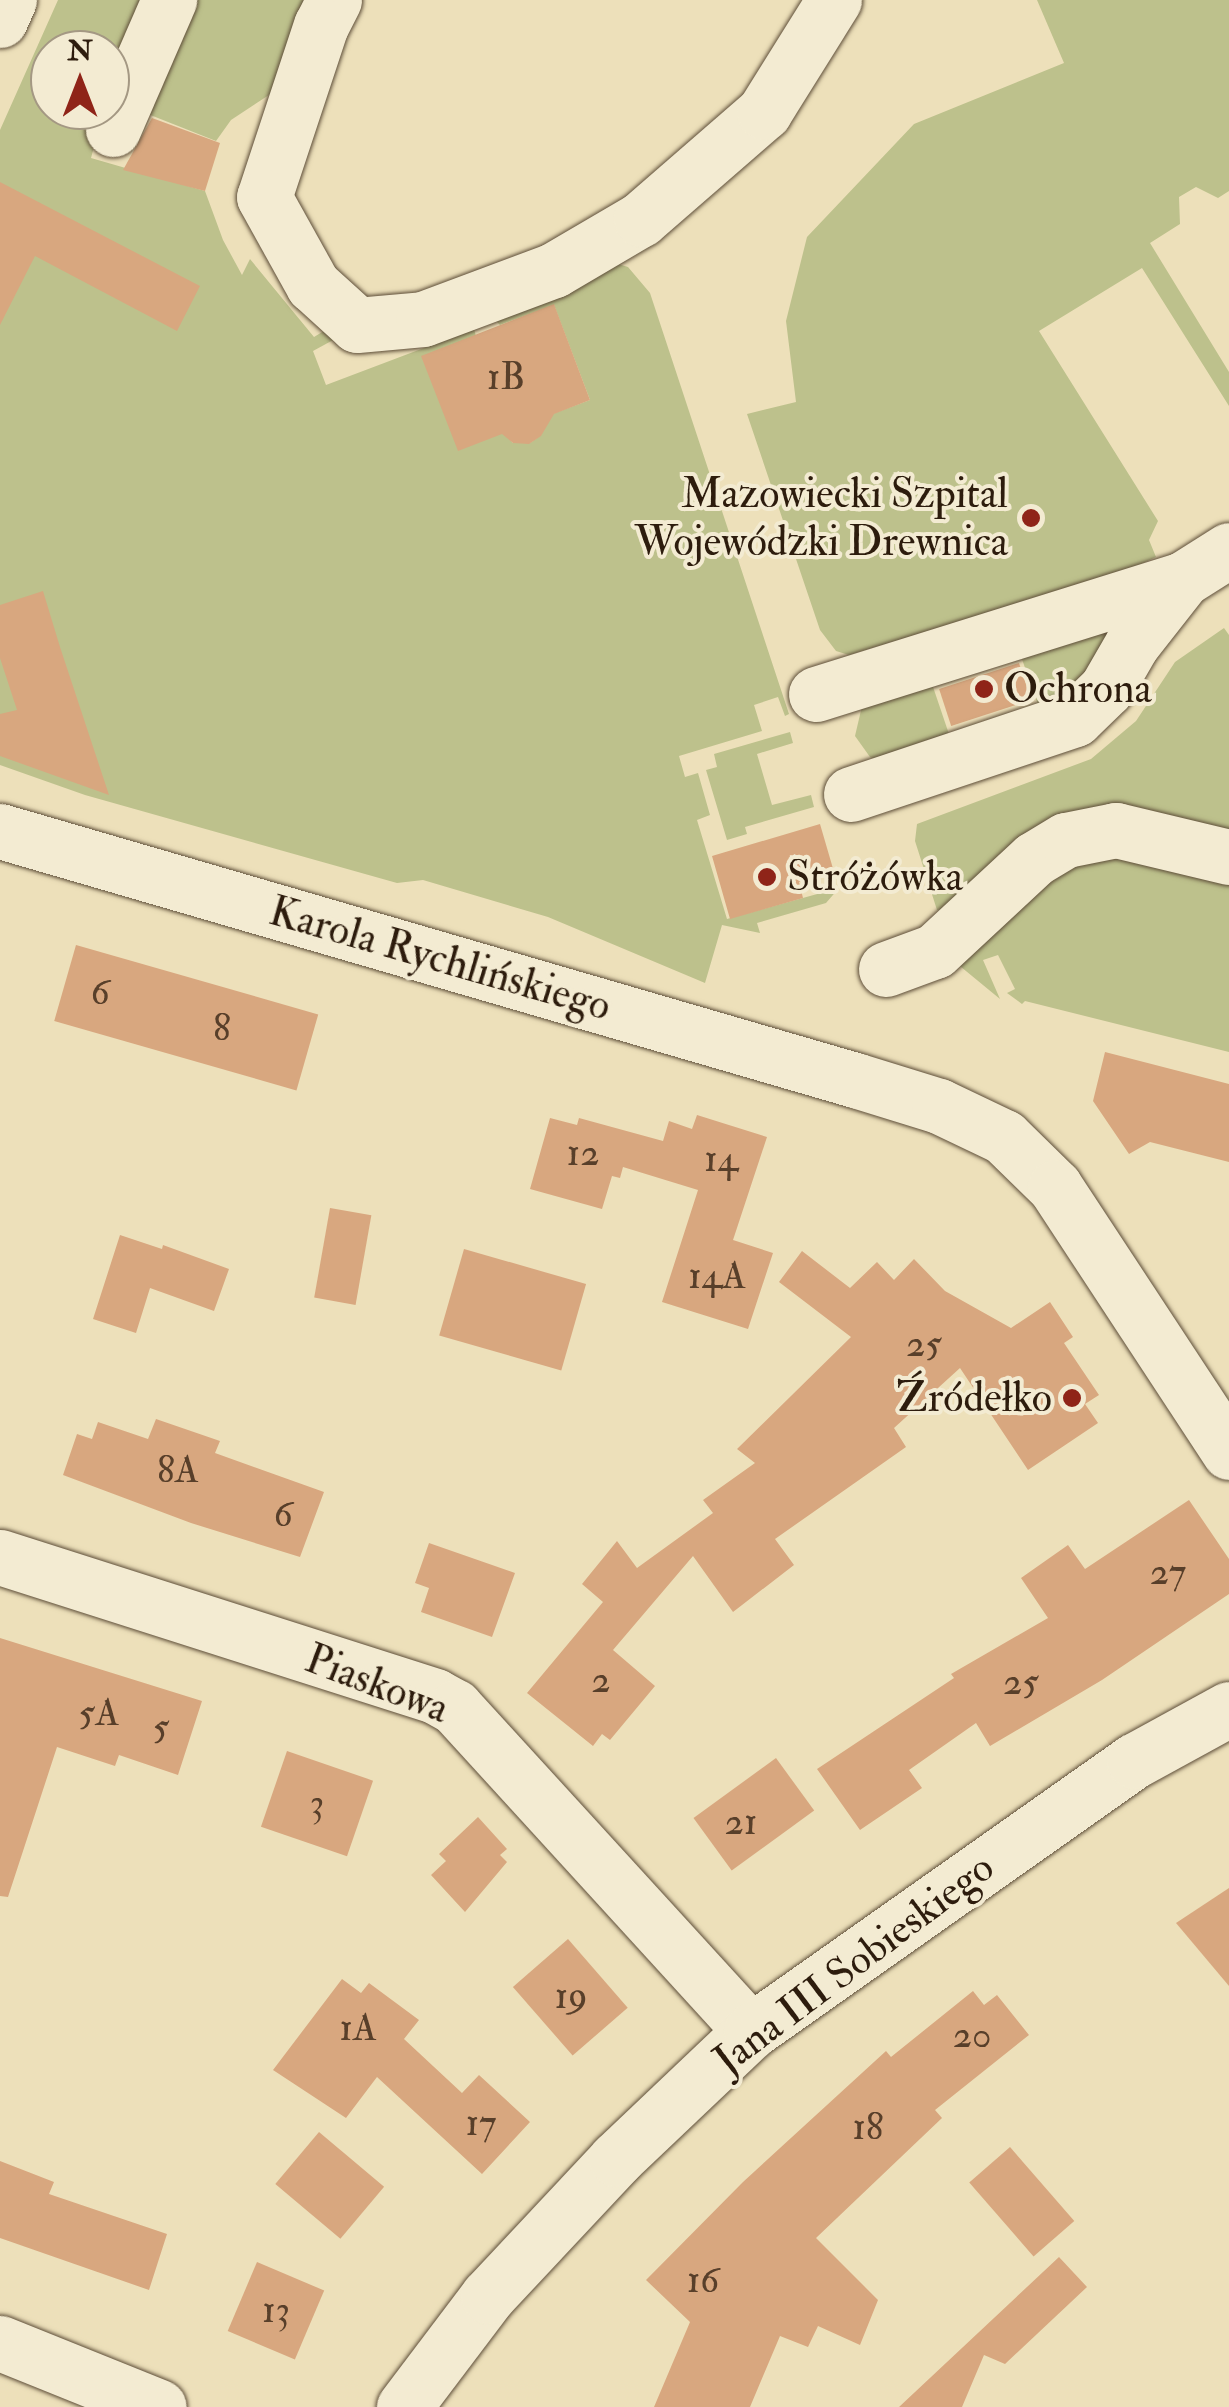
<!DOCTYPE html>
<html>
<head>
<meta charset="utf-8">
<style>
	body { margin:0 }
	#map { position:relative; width:1229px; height:2407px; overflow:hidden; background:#ede0ba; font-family:"IM FELL Double Pica",serif }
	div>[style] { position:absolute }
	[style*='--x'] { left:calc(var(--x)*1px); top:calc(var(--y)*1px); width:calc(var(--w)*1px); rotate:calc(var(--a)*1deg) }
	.green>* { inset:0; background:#bdc18c }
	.building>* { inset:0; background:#d8a77f; transform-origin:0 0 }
	.roads { filter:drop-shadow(0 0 2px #5d4d38) drop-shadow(0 0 2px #5d4d38) }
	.minor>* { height:55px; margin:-27.5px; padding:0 27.5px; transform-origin:27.5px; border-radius:27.5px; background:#f3ebd2 }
	.dots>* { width:28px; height:28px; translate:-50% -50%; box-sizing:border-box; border:5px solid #f3ebd2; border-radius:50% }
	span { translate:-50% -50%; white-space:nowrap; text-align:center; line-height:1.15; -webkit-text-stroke:8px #f3ebd2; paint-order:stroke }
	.number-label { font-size:38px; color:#583f2a }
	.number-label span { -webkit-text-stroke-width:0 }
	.poi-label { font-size:42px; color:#2d1c0d }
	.right { translate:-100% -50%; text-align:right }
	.left { translate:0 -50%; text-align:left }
	.street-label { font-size:42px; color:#2d1c0d }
	.north { position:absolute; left:30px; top:30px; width:100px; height:100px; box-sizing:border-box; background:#f3ebd2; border:2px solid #a49883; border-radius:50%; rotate:0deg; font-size:28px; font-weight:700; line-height:40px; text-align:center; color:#2d1c0d }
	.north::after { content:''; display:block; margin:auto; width:35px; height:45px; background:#8f2418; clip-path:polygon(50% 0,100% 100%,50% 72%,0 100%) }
</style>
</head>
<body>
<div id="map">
	<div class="green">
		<div style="clip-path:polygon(58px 0,315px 0,269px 95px,231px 120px,216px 141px,110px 99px,110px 50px,50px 50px,50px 110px,104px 110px,91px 158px,205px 191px,223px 240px,242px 275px,250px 259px,314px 337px,347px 317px,357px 327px,313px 351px,326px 385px,474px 329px,503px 433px,513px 443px,530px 443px,541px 435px,544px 417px,590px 400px,554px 305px,500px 325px,494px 319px,615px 263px,628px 267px,650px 293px,789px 714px,785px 716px,778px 697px,754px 705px,762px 731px,679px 756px,685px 777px,698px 773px,710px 815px,697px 820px,727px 919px,839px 888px,826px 903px,757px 923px,760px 933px,722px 925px,705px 983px,548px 917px,423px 880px,397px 883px,85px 795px,0 765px,0 130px)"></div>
		<div style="clip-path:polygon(1037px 0,1229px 0,1229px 191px,1218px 198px,1196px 187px,1179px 197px,1180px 224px,1150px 243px,1229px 372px,1229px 406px,1142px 268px,1039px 331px,1158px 521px,1149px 540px,1156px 557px,1124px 572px,849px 655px,836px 651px,820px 630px,747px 414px,796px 402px,786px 321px,807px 237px,914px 124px,1064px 63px)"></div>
		<div style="clip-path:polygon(1114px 622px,1098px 665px,1041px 713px,1018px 648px)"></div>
		<div style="clip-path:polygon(1224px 628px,1229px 635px,1229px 838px,1132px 815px,948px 909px,937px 910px,915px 841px,917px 824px,1091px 759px,1136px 721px,1175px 662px)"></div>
		<div style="clip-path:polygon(930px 678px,952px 743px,882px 762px,870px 757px,855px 736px,862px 706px)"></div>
		<div style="clip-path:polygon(790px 732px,793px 743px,757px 754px,772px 805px,811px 795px,814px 807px,745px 827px,747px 834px,727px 840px,706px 770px,717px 767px,714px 754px)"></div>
		<div style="clip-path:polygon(1112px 853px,1229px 878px,1229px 1052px,1025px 1001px,1022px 1004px,1007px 993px,1015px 989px,998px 955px,983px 960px,1000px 999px,955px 962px,1045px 876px)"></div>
	</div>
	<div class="building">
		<div style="clip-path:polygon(152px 118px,220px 143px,205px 191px,123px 170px)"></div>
		<div style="clip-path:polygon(0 182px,200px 286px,177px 331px,35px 256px,0 325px)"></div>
		<div style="clip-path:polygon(554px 304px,590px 400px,554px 414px,541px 436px,529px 444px,513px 443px,502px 434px,458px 451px,421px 356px)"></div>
		<div style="clip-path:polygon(43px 591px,60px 647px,109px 795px,0 756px,0 714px,17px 710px,0 658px,0 605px)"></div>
		<div style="left:1019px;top:663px;width:39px;height:84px;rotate:72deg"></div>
		<div style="clip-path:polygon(820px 824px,834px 872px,799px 882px,803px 898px,730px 919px,712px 856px)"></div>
		<div style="left:76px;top:945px;width:252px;height:79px;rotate:16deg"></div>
		<div style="clip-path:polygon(1105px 1052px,1229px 1084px,1229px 1162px,1150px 1142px,1129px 1154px,1093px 1101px)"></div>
		<div style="clip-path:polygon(697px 1115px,767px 1137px,733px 1240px,773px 1253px,748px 1329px,662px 1302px,698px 1190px,623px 1167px,620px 1178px,612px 1176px,602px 1209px,530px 1189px,550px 1118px,577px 1125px,579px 1118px,663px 1141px,669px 1121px,692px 1129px)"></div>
		<div style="left:330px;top:1208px;width:42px;height:91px;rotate:10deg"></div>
		<div style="clip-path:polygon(120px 1235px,162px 1249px,163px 1245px,229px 1269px,214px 1311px,150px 1288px,136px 1333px,93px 1319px)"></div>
		<div style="left:464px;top:1249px;width:127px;height:90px;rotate:16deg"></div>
		<div style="clip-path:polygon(802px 1251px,850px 1288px,877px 1262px,894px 1280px,914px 1259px,945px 1291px,1011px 1328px,1050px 1302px,1073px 1337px,1064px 1343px,1099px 1395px,1085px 1404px,1098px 1423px,1028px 1470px,960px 1368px,894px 1428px,906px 1447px,775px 1539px,794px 1565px,733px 1612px,693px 1556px,613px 1650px,655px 1686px,610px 1740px,602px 1734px,593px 1746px,527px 1693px,603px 1602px,582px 1584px,617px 1541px,637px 1568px,713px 1513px,703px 1500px,755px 1463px,737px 1449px,851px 1337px,779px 1282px)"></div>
		<div style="clip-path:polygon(156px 1419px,220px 1441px,215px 1453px,324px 1492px,300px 1557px,191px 1523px,63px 1475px,77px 1434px,92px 1439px,98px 1422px,148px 1439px)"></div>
		<div style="clip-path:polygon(1189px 1500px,1229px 1559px,1229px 1594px,1102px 1680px,990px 1746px,976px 1723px,909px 1770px,922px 1788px,860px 1830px,817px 1769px,954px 1678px,951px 1674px,1048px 1618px,1021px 1578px,1068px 1545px,1085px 1569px)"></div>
		<div style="clip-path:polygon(429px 1543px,515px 1573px,492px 1637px,421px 1612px,429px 1588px,415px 1583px)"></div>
		<div style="clip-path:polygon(0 1638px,202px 1701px,178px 1775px,119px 1755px,115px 1766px,57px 1747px,8px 1897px,0 1896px)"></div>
		<div style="left:287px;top:1751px;width:91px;height:80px;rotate:19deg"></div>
		<div style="left:776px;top:1758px;width:65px;height:102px;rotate:54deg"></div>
		<div style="clip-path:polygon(478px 1817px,507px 1849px,500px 1855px,507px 1862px,465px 1912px,431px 1875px,446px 1861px,439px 1854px)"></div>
		<div style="clip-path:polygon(1229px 1888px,1229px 1986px,1176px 1923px)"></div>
		<div style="left:568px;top:1939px;width:91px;height:73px;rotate:49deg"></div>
		<div style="clip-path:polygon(342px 1979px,361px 1993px,369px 1983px,419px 2020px,404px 2039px,462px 2093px,479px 2075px,530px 2122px,482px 2174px,377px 2077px,346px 2118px,273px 2070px)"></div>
		<div style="clip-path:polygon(973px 1991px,984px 2005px,997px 1995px,1029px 2035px,935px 2110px,942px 2118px,816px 2238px,878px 2300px,860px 2345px,818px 2326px,808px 2347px,780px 2336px,750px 2407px,654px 2407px,690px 2322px,646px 2280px,743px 2182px,886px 2051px,891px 2057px)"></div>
		<div style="left:319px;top:2132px;width:85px;height:68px;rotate:40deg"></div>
		<div style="left:1010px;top:2147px;width:98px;height:54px;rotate:49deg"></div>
		<div style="clip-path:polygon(0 2161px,54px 2182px,49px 2194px,167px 2234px,149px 2290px,0 2238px)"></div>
		<div style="clip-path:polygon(1059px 2257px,1087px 2287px,1005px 2364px,984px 2355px,962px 2407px,899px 2407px)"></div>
		<div style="left:257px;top:2262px;width:73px;height:75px;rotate:23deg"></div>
	</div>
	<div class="roads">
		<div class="minor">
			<div style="--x:334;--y:0;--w:28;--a:117"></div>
			<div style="--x:321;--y:25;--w:181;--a:108.3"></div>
			<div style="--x:264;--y:197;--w:101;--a:60.9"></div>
			<div style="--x:313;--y:285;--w:59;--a:42.3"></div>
			<div style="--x:357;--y:325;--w:66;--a:-5.2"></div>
			<div style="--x:423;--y:319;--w:140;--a:-20.5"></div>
			<div style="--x:554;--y:270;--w:101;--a:-30.4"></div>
			<div style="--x:641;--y:219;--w:163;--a:-41"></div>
			<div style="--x:764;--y:112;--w:132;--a:-58"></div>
			<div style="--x:0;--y:20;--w:22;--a:-66"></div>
			<div style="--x:113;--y:129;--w:141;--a:-66.5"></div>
			<div style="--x:816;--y:694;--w:385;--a:-17.4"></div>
			<div style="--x:1183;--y:579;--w:54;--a:-32.2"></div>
			<div style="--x:851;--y:794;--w:236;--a:-18.5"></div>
			<div style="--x:1075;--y:719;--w:43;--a:-44.1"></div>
			<div style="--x:1106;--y:689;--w:52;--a:-60"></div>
			<div style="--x:1132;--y:644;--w:83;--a:-51.9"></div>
			<div style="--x:0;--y:831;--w:891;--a:16.24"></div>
			<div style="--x:855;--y:1080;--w:88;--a:17.2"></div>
			<div style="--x:939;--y:1106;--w:72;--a:25.5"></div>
			<div style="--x:1004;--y:1137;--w:71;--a:44.4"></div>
			<div style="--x:1055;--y:1187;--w:317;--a:56.7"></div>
			<div style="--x:886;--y:969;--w:52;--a:-20.2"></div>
			<div style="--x:935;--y:951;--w:135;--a:-42.9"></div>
			<div style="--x:1034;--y:859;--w:37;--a:-31"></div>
			<div style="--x:1066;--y:840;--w:51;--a:-11.3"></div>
			<div style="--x:1116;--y:830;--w:116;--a:13.4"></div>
			<div style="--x:0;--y:1557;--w:457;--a:17.7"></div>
			<div style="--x:435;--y:1696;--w:23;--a:29"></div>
			<div style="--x:455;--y:1707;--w:439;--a:47.6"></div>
			<div style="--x:0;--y:2343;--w:171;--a:21.9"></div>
			<div style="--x:404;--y:2407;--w:139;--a:-52.9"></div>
			<div style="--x:488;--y:2296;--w:187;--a:-46.9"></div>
			<div style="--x:616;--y:2159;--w:186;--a:-43.5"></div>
			<div style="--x:751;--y:2031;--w:469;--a:-35.2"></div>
			<div style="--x:1134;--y:1761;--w:108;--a:-28.7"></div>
		</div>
	</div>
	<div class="dots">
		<div style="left:1031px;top:518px;background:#8f2418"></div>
		<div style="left:984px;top:689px;background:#8f2418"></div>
		<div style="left:767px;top:877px;background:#8f2418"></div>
		<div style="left:1072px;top:1398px;background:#8f2418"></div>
	</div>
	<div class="number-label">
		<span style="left:506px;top:378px">1B</span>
		<span style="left:100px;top:993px">6</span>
		<span style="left:222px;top:1029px">8</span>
		<span style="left:583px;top:1154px">12</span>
		<span style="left:721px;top:1160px">14</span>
		<span style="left:717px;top:1277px">14A</span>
		<span style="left:924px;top:1345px">25</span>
		<span style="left:178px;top:1471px">8A</span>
		<span style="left:283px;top:1515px">6</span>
		<span style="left:1168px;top:1573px">27</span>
		<span style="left:601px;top:1681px">2</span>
		<span style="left:1021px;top:1683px">25</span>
		<span style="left:99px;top:1714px">5A</span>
		<span style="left:161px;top:1728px">5</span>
		<span style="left:317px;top:1804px">3</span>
		<span style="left:741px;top:1823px">21</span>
		<span style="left:571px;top:1997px">19</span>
		<span style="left:358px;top:2029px">1A</span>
		<span style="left:972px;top:2036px">20</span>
		<span style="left:481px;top:2124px">17</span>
		<span style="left:868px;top:2128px">18</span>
		<span style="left:703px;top:2281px">16</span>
		<span style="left:276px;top:2311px">13</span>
	</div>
	<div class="poi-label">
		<span class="right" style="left:1008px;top:518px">Mazowiecki Szpital<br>Wojewódzki Drewnica</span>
		<span class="left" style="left:1004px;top:689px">Ochrona</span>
		<span class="left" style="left:787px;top:877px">Stróżówka</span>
		<span class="right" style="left:1052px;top:1398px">Źródełko</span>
	</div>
	<div class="street-label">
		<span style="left:440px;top:959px;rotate:16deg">Karola Rychlińskiego</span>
		<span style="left:377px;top:1684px;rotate:21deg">Piaskowa</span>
		<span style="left:854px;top:1964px;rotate:-37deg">Jana III Sobieskiego</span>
	</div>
	<div class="north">N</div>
</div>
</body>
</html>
